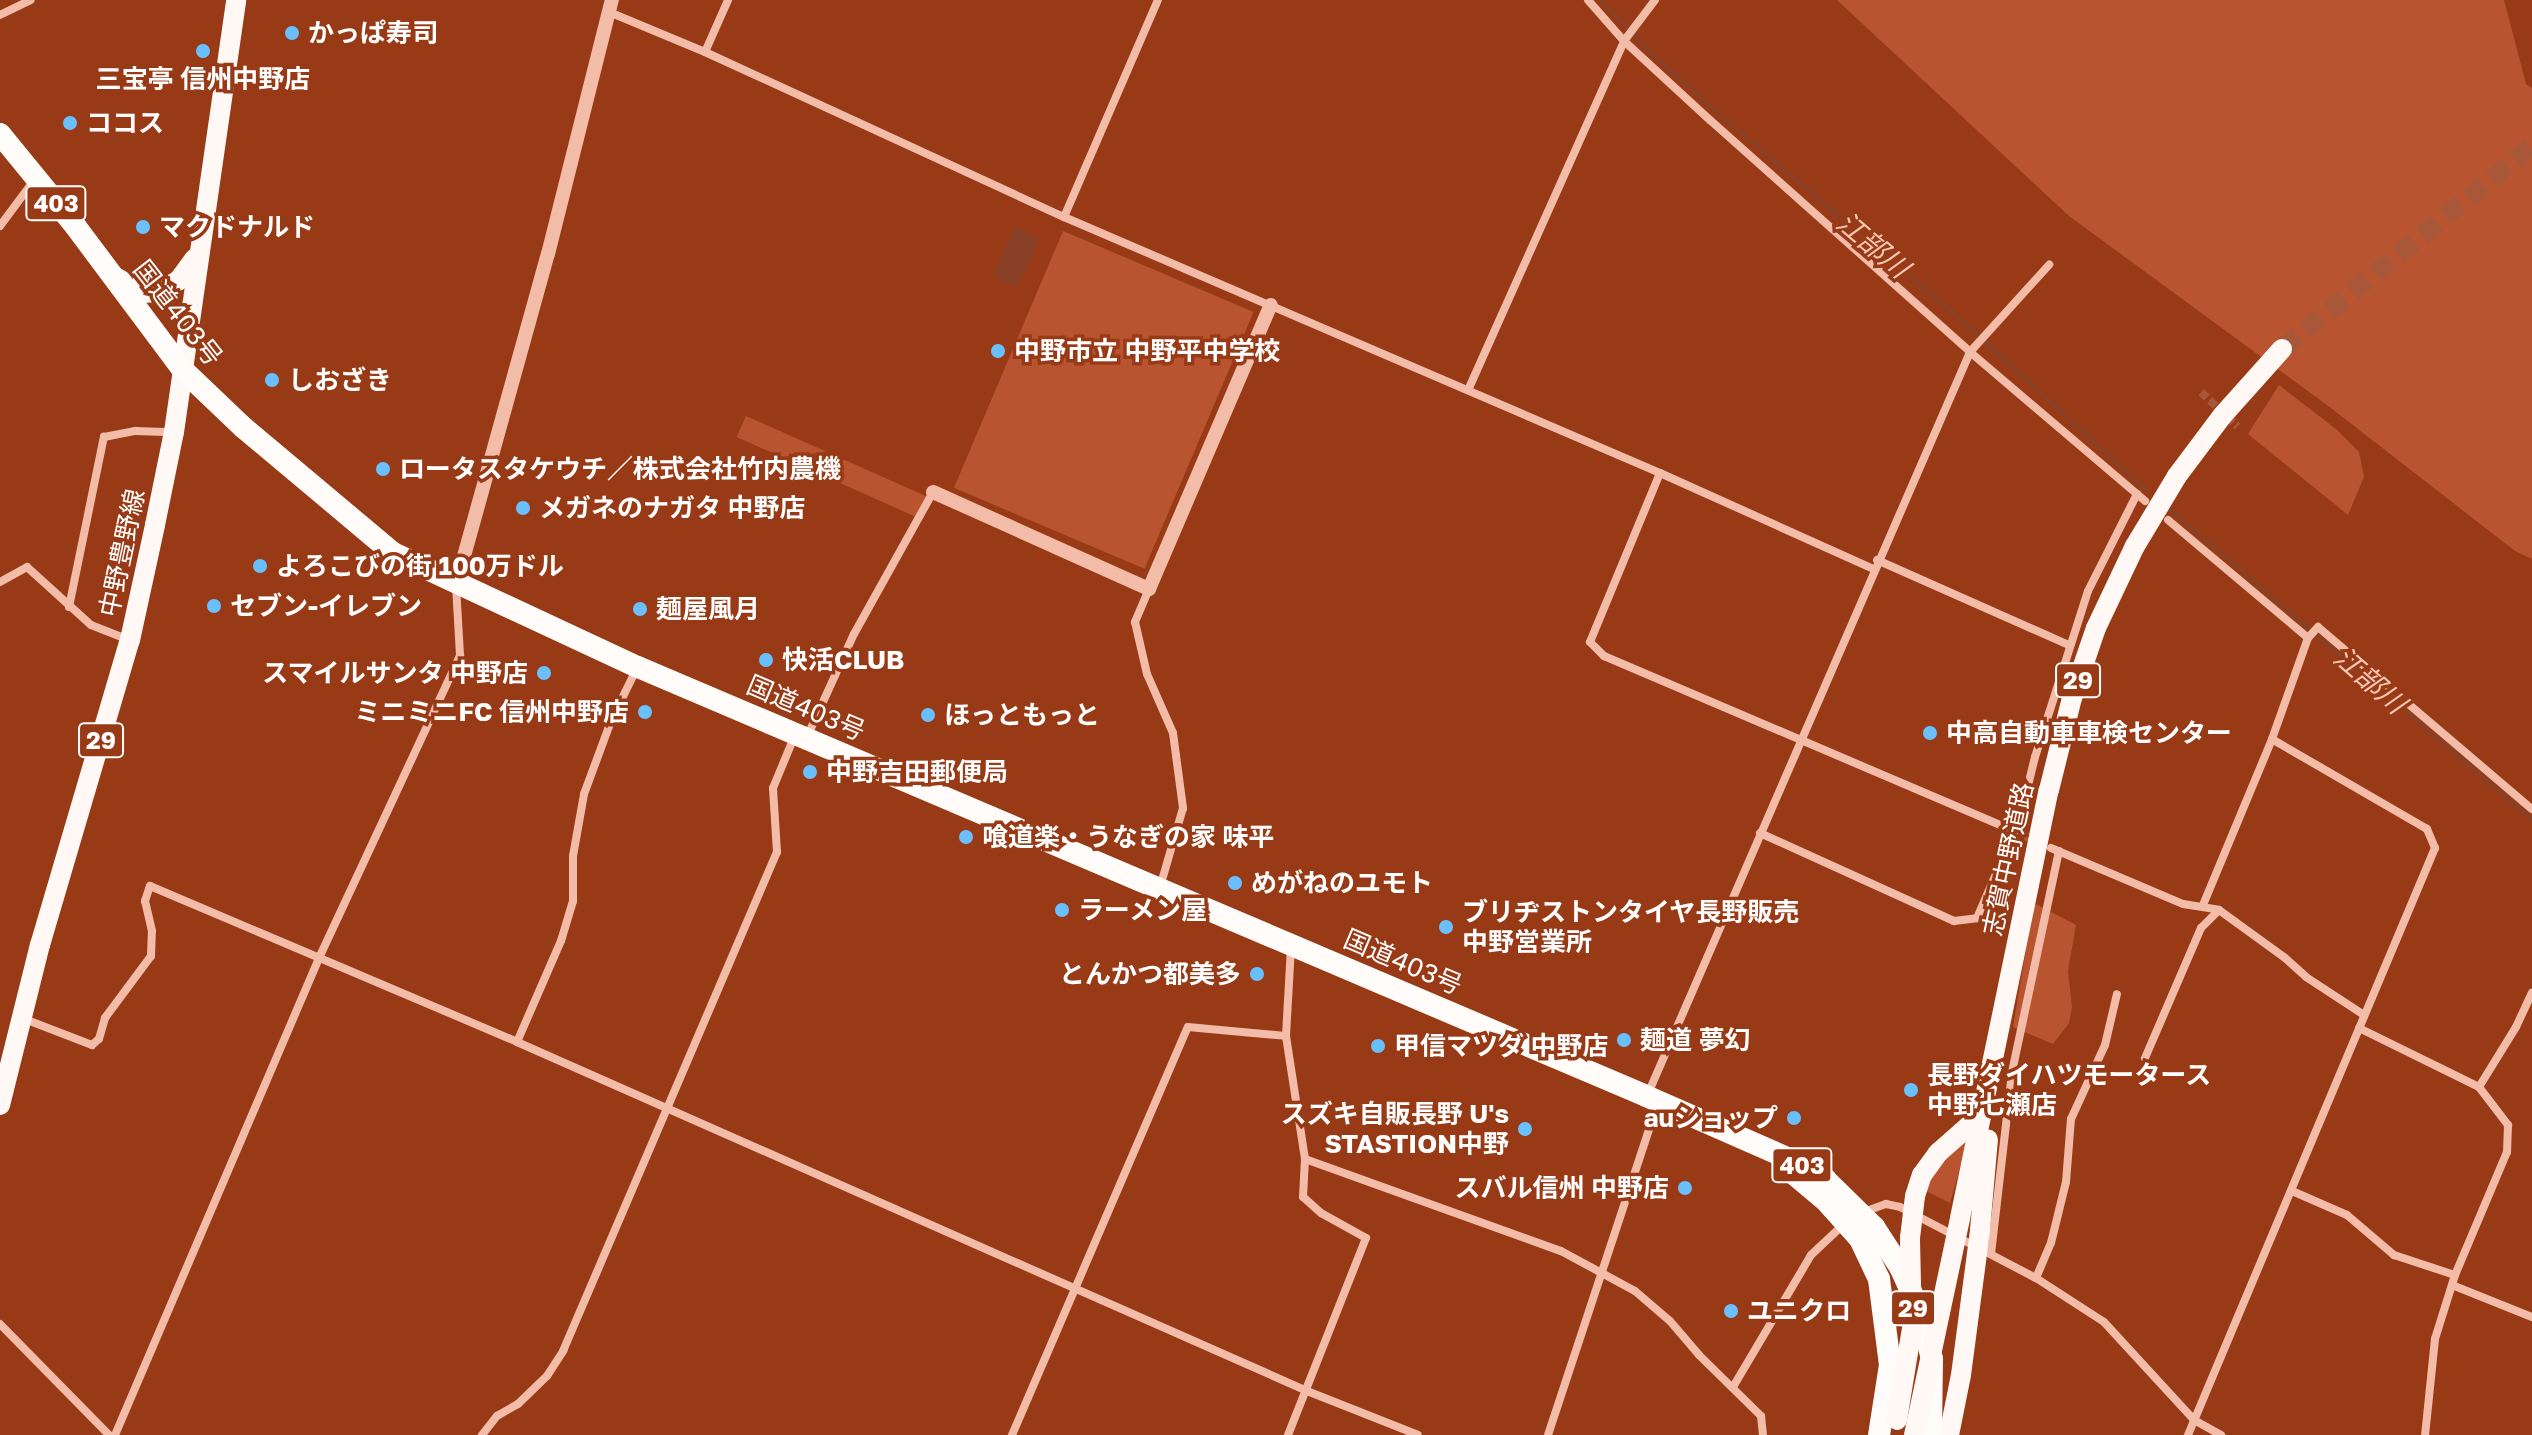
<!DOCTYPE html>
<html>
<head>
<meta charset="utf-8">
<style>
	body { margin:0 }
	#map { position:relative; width:2532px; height:1435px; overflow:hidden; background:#993a16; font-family:"Golos Text","Noto Sans JP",sans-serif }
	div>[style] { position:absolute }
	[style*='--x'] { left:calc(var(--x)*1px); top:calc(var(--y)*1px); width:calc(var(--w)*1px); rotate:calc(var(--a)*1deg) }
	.green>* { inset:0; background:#b95430; transform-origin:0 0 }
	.water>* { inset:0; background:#884126; transform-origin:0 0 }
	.stream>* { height:4px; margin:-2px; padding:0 2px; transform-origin:2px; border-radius:2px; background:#884126 }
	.minor-tunnel>* { height:8px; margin-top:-4px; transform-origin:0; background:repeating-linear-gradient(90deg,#a85839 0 8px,transparent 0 12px) }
	.primary-tunnel>* { height:20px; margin-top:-10px; transform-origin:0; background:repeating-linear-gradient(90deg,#a85839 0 20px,transparent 0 30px) }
	.minor>* { height:8px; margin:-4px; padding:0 4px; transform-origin:4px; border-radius:4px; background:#f2bca9 }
	.tertiary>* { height:14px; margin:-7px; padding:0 7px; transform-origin:7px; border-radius:7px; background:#f2bca9 }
	.primary>* { height:20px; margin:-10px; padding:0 10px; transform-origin:10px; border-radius:10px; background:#fff8f4 }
	.trunk>* { height:22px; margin:-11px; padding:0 11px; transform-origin:11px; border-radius:11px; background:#fffcfa }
	.primary-bridge>* { height:20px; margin:-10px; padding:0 10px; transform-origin:10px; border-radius:10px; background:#fff8f4 }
	.dots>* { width:22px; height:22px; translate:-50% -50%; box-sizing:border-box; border:4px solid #993a16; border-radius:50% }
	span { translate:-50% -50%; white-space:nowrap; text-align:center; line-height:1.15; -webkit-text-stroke:7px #993a16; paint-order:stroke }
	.shield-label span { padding:2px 6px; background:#993a16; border:2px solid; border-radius:6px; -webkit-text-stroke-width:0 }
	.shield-label { font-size:24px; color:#fff; font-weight:700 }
	.poi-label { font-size:26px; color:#fff; font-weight:700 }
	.left { translate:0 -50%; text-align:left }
	.right { translate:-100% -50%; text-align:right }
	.street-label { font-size:26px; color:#fff }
	.water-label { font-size:28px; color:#f9c7b6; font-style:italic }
</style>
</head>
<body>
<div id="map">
	<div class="green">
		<div style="clip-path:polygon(1837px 0,2504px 0,2526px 84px,2532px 88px,2532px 559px,2515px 551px,2331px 408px,2069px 216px)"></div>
		<div style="left:1063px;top:231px;width:207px;height:279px;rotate:23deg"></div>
		<div style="clip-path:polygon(2279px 385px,2336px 429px,2359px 452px,2364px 477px,2348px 515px,2248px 434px)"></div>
		<div style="left:746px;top:416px;width:202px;height:23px;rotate:24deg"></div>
		<div style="clip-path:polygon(2034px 903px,2076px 925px,2068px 971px,2072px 1007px,2069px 1023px,2053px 1044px,2013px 1027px)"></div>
		<div style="clip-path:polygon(1968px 1140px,1950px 1203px,1924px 1190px,1945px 1157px)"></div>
	</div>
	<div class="water">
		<div style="left:1015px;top:227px;width:27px;height:54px;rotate:24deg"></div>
	</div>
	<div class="stream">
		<div style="--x:1601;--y:0;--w:66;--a:46.8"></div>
		<div style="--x:1646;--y:48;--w:100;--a:42.2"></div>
		<div style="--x:1720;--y:115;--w:324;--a:40.4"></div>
		<div style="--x:1967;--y:325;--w:243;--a:42.7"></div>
		<div style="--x:2171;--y:510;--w:475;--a:40.6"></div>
	</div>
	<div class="minor-tunnel">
		<div style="--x:2201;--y:392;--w:50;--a:43.4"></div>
		<div style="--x:2014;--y:831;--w:27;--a:24"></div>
	</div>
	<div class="primary-tunnel">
		<div style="--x:2282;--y:349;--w:322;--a:-39.1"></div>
	</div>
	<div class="minor">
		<div style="--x:1588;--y:0;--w:55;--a:48.7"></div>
		<div style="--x:1624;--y:41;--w:117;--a:42.6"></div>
		<div style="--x:1710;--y:120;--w:348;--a:41.7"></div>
		<div style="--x:1970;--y:352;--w:230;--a:40.4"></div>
		<div style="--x:609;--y:12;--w:104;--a:22.6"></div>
		<div style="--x:705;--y:52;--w:395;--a:24.7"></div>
		<div style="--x:1064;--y:217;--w:649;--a:23.24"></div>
		<div style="--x:1660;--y:473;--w:183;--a:112.5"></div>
		<div style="--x:1590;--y:642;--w:20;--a:45"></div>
		<div style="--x:1604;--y:656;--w:446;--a:23.1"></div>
		<div style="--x:0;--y:15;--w:34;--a:-26"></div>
		<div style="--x:705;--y:52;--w:57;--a:-66.1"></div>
		<div style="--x:1064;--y:217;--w:236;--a:-66.6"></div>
		<div style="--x:0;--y:226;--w:59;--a:-53.3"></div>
		<div style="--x:1469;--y:388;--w:380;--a:-65.9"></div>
		<div style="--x:1624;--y:41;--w:51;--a:-52.9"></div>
		<div style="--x:1660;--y:473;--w:235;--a:24.2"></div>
		<div style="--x:2168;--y:520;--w:183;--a:40.1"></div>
		<div style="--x:2308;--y:638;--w:15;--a:-48"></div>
		<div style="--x:2318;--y:627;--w:281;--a:40.4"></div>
		<div style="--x:1877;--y:560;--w:210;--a:23.9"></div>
		<div style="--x:0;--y:582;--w:31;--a:-29"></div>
		<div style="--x:27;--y:567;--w:86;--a:42.2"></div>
		<div style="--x:91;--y:625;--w:41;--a:21.5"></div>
		<div style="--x:1149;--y:589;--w:36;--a:113"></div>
		<div style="--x:1135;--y:622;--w:53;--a:77"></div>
		<div style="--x:1147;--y:674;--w:64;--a:66.2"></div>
		<div style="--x:1173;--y:733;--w:76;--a:82.4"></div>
		<div style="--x:1183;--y:808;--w:82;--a:106.2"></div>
		<div style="--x:69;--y:607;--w:174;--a:-78.4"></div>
		<div style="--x:104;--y:437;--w:32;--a:-11"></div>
		<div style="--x:135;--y:431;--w:38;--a:2"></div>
		<div style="--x:807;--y:737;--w:113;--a:-65.5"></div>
		<div style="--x:854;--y:634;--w:162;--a:-60.9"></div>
		<div style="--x:1760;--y:833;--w:213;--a:24.4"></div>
		<div style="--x:1954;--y:921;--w:23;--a:-7"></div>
		<div style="--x:1977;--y:918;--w:109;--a:-66.7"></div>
		<div style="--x:2020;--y:818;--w:63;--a:-76.2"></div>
		<div style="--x:2035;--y:757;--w:174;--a:-72.3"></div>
		<div style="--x:2088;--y:591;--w:109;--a:-63.2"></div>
		<div style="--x:2051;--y:848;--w:143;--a:23"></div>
		<div style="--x:2183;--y:904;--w:36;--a:9"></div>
		<div style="--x:2219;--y:910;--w:80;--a:35.9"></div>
		<div style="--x:2284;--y:957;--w:30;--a:42"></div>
		<div style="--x:2306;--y:977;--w:69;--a:33.2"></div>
		<div style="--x:2203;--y:905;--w:180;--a:-67.4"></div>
		<div style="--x:2272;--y:739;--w:107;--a:-70.4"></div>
		<div style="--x:22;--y:1018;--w:75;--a:21.1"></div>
		<div style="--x:92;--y:1045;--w:9;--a:-41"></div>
		<div style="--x:99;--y:1039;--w:22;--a:-74"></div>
		<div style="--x:105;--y:1018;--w:77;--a:-53.4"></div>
		<div style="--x:151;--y:956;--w:25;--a:-88"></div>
		<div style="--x:152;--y:931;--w:31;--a:-103"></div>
		<div style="--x:145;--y:901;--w:16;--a:-72"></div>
		<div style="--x:150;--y:886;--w:399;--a:23"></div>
		<div style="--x:517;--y:1042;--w:864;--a:23.83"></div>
		<div style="--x:1307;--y:1391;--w:119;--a:21.6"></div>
		<div style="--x:2359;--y:1028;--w:134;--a:26.2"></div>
		<div style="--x:2479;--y:1087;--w:48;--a:52.7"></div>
		<div style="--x:2508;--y:1125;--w:27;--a:92"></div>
		<div style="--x:2507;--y:1152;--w:134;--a:112.9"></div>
		<div style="--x:2455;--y:1275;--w:67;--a:107.4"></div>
		<div style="--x:2435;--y:1339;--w:97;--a:95.9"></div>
		<div style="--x:517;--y:1042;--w:110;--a:-66.5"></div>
		<div style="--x:561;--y:941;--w:42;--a:-73.3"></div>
		<div style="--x:573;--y:901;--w:45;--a:-90"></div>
		<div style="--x:573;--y:856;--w:63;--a:-79.9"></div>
		<div style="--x:584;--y:794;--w:78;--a:-69.7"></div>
		<div style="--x:611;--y:721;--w:59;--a:-63.9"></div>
		<div style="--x:2145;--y:1058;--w:142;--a:-66.7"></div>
		<div style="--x:2201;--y:928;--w:25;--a:-45"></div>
		<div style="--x:2479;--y:1087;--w:70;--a:-58.3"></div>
		<div style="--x:2516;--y:1027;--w:38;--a:-65"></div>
		<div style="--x:1647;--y:1096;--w:811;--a:-66.53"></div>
		<div style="--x:1970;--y:352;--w:118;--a:-47.8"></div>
		<div style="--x:1305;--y:1159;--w:272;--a:19.8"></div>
		<div style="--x:1561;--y:1251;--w:84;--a:28.4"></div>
		<div style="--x:1635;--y:1291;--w:46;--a:40.6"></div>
		<div style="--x:1670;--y:1321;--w:45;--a:49.5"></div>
		<div style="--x:1699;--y:1355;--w:87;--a:44.5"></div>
		<div style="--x:1761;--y:1416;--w:19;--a:84"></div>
		<div style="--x:2292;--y:1191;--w:60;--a:23.6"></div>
		<div style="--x:2347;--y:1215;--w:62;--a:40.4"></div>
		<div style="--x:2394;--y:1255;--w:64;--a:18.2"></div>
		<div style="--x:1861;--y:1213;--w:27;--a:-20"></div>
		<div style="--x:1886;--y:1204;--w:14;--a:12"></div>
		<div style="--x:1900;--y:1207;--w:153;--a:27.6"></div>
		<div style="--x:2036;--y:1278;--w:81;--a:32.9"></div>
		<div style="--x:2104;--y:1322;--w:133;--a:47.4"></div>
		<div style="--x:2194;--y:1420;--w:31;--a:29"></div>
		<div style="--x:1991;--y:1254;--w:183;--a:-83.4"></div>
		<div style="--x:2012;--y:1072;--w:226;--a:-78"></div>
		<div style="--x:2036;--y:1278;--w:38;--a:-67"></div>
		<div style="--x:2051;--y:1243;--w:63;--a:-76.2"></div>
		<div style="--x:2066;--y:1182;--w:63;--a:-85.5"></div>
		<div style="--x:2071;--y:1119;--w:81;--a:-65.3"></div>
		<div style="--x:2105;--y:1045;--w:52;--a:-76.8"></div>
		<div style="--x:2452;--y:1285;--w:86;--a:21.8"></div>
		<div style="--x:0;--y:1324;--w:156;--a:45.5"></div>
		<div style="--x:1733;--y:1387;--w:153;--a:-59.4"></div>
		<div style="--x:1811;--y:1255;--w:44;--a:-43.2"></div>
		<div style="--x:115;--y:1435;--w:519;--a:-66.84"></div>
		<div style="--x:319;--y:958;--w:334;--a:-65"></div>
		<div style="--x:460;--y:655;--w:70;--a:-93.3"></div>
		<div style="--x:482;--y:1435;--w:24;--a:-52"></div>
		<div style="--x:497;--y:1416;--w:24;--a:-30"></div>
		<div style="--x:518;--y:1404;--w:40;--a:-44"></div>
		<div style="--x:547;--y:1376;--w:30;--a:-57"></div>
		<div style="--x:563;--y:1351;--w:543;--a:-66.79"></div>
		<div style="--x:777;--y:852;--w:64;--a:-93.6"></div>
		<div style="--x:773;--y:788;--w:57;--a:-67.5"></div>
		<div style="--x:1012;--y:1435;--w:444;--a:-66.7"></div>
		<div style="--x:1188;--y:1027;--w:98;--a:5.2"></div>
		<div style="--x:1288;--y:1435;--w:212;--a:-68.4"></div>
		<div style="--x:1366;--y:1238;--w:51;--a:-150.9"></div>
		<div style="--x:1321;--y:1213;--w:24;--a:-138"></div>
		<div style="--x:1303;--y:1197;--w:38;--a:-87"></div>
		<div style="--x:1305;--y:1159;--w:124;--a:-98.8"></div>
		<div style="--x:1286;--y:1036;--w:90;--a:-86.8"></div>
		<div style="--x:1548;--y:1435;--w:351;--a:-71.7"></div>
		<div style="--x:2188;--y:1435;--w:637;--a:-67.18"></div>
		<div style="--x:2435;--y:848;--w:21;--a:-113"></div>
		<div style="--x:2427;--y:829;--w:179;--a:-149.9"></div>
	</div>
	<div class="tertiary">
		<div style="--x:933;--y:492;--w:237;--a:24.2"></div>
		<div style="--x:1149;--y:589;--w:309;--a:-66.8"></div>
		<div style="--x:456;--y:585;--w:344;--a:-74.5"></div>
		<div style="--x:548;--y:254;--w:262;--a:-75.9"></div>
	</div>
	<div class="primary">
		<div style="--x:117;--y:278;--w:30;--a:30"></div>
		<div style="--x:143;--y:293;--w:16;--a:-4"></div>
		<div style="--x:159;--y:292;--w:23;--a:-31"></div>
		<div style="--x:179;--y:280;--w:26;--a:-54"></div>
		<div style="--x:0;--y:1105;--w:165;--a:-76"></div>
		<div style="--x:40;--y:945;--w:318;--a:-73.6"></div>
		<div style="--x:130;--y:640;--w:118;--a:-77.7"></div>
		<div style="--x:155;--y:525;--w:95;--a:-78.5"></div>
		<div style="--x:174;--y:432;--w:436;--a:-81.8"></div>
		<div style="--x:1915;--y:1196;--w:22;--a:-72"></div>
		<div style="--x:1922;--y:1175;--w:27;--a:-54"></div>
		<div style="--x:1938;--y:1153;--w:57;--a:-41.5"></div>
		<div style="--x:1960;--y:1218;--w:437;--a:-78.3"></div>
		<div style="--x:2049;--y:790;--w:95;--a:-76"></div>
		<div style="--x:2072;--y:698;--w:74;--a:-71.1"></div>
		<div style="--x:2096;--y:628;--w:91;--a:-64.6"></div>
		<div style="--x:2135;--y:546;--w:82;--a:-59"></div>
		<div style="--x:2177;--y:476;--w:75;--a:-53.1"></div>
		<div style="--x:2222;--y:416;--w:90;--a:-48.2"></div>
		<div style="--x:1980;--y:1230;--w:91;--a:-85"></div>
		<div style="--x:1949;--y:1435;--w:61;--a:-78.7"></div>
	</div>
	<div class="trunk">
		<div style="--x:0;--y:134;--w:120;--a:50.7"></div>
		<div style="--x:76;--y:227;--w:179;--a:53.2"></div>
		<div style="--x:183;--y:370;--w:84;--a:43.6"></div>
		<div style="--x:244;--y:428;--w:194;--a:40"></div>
		<div style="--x:393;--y:553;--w:270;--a:25"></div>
		<div style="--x:638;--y:667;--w:1095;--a:23.05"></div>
		<div style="--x:1646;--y:1096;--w:164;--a:23.7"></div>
		<div style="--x:1796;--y:1162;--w:34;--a:30"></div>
		<div style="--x:1825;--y:1179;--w:69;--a:44.4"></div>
		<div style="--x:1874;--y:1227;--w:48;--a:57"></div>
		<div style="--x:1900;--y:1267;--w:48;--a:65.6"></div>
		<div style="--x:1920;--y:1311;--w:49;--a:76"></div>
		<div style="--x:1932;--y:1359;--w:76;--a:90.8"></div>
		<div style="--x:1794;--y:1174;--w:40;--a:40"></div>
		<div style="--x:1825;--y:1200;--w:52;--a:48.1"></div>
		<div style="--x:1860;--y:1239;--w:44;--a:64.6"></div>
		<div style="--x:1879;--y:1279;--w:87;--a:82.7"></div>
		<div style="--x:1890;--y:1365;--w:71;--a:98.9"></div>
	</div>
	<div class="primary-bridge">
		<div style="--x:1961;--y:1375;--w:146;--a:-82.5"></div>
		<div style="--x:1897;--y:1420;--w:93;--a:-80.7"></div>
		<div style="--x:1912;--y:1328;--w:90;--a:-91.3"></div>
		<div style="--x:1910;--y:1238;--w:42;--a:-83.2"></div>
		<div style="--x:1914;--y:1435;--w:222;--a:-78"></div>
	</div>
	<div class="dots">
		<div style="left:292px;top:33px;background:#6ac0ff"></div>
		<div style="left:203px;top:51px;background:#6ac0ff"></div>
		<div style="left:70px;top:123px;background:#6ac0ff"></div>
		<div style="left:143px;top:227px;background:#6ac0ff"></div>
		<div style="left:998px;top:351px;background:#6ac0ff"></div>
		<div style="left:272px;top:380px;background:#6ac0ff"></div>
		<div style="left:383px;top:469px;background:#6ac0ff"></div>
		<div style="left:523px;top:508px;background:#6ac0ff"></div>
		<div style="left:260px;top:566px;background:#6ac0ff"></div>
		<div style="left:214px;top:606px;background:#6ac0ff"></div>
		<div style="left:640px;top:609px;background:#6ac0ff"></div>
		<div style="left:766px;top:660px;background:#6ac0ff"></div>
		<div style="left:544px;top:673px;background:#6ac0ff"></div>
		<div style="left:645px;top:712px;background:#6ac0ff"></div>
		<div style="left:928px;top:715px;background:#6ac0ff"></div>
		<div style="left:1930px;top:733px;background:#6ac0ff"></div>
		<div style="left:810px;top:772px;background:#6ac0ff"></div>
		<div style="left:966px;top:837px;background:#6ac0ff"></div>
		<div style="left:1235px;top:883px;background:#6ac0ff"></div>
		<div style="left:1062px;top:910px;background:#6ac0ff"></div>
		<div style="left:1446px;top:927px;background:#6ac0ff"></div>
		<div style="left:1257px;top:974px;background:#6ac0ff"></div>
		<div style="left:1624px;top:1040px;background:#6ac0ff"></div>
		<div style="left:1378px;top:1046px;background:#6ac0ff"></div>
		<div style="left:1911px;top:1090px;background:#6ac0ff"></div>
		<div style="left:1794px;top:1118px;background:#6ac0ff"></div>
		<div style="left:1525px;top:1129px;background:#6ac0ff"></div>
		<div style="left:1685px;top:1188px;background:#6ac0ff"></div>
		<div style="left:1731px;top:1311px;background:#6ac0ff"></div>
	</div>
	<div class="shield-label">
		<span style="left:56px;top:203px">403</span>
		<span style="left:2078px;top:680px">29</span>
		<span style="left:101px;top:740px">29</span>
		<span style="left:1802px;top:1165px">403</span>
		<span style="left:1913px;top:1308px">29</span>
	</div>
	<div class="poi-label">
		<span class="left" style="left:308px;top:33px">かっぱ寿司</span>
		<span style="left:203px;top:79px">三宝亭 信州中野店</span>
		<span class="left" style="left:86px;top:123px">ココス</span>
		<span class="left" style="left:159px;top:227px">マクドナルド</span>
		<span class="left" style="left:1014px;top:351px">中野市立 中野平中学校</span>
		<span class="left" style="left:288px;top:380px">しおざき</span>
		<span class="left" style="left:399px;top:469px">ロータスタケウチ／株式会社竹内農機</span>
		<span class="left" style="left:539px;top:508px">メガネのナガタ 中野店</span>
		<span class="left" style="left:276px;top:566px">よろこびの街 100万ドル</span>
		<span class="left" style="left:230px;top:606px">セブン-イレブン</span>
		<span class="left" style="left:656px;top:609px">麺屋風月</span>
		<span class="left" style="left:782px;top:660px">快活CLUB</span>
		<span class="right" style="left:528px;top:673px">スマイルサンタ 中野店</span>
		<span class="right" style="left:629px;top:712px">ミニミニFC 信州中野店</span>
		<span class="left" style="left:944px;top:715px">ほっともっと</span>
		<span class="left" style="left:1946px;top:733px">中高自動車車検センター</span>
		<span class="left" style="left:826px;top:772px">中野吉田郵便局</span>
		<span class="left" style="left:982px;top:837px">喰道楽・うなぎの家 味平</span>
		<span class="left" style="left:1251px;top:883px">めがねのユモト</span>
		<span class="left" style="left:1078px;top:910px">ラーメン屋</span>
		<span class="left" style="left:1462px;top:927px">ブリヂストンタイヤ長野販売<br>中野営業所</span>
		<span class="right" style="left:1241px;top:974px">とんかつ都美多</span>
		<span class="left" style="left:1640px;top:1040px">麺道 夢幻</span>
		<span class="left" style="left:1394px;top:1046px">甲信マツダ 中野店</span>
		<span class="left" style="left:1927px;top:1090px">長野ダイハツモータース<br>中野七瀬店</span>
		<span class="right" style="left:1509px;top:1129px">スズキ自販長野 U's<br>STASTION中野</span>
		<span class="right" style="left:1778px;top:1118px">auショップ</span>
		<span class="right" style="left:1669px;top:1188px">スバル信州 中野店</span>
		<span class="left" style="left:1747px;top:1311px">ユニクロ</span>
	</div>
	<div class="street-label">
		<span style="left:178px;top:313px;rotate:52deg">国道403号</span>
		<span style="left:122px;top:553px;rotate:-78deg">中野豊野線</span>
		<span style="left:806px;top:708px;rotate:23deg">国道403号</span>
		<span style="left:2008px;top:859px;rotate:-78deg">志賀中野道路</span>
		<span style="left:1403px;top:962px;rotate:23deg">国道403号</span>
	</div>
	<div class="water-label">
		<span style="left:1873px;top:245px;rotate:40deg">江部川</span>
		<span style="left:2370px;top:680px;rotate:41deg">江部川</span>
	</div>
</div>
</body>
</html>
